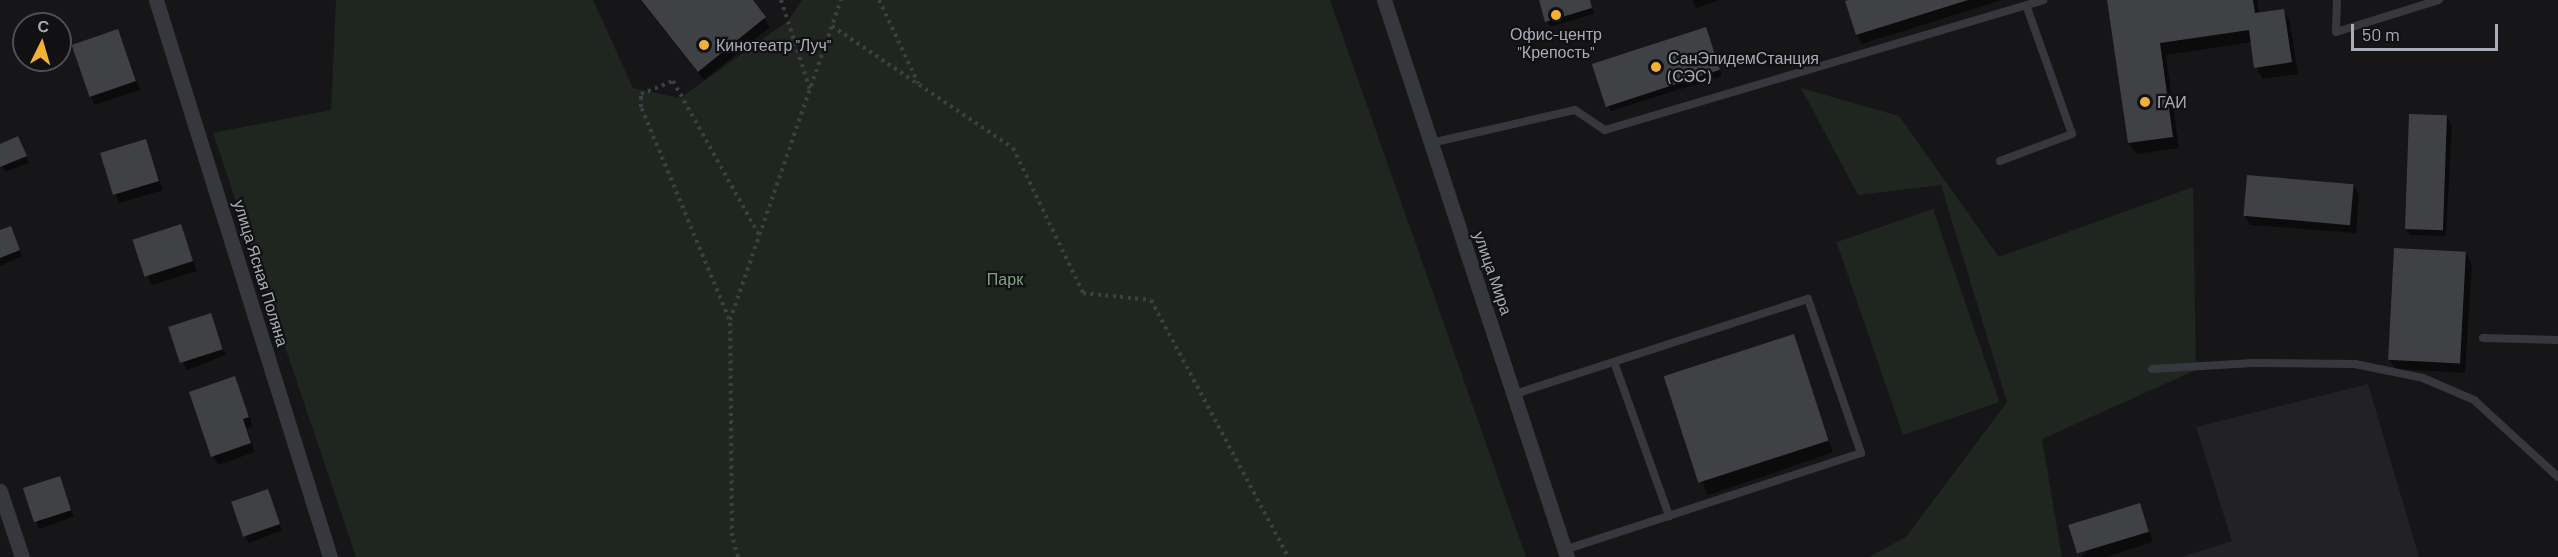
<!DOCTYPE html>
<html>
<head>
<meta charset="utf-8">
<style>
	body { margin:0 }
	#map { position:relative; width:2558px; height:557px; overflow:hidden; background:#161618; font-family:Barlow,sans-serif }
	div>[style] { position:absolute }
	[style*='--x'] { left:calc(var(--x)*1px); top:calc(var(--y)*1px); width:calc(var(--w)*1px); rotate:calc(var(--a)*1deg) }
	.built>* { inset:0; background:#222225 }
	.green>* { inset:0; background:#1e261f; transform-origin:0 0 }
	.shadow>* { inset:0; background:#0007; transform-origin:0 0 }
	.building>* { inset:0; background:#404145; transform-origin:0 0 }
	.path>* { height:4px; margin-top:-2px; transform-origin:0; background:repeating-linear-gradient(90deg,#3d3f44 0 3px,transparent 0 7.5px) }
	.lane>* { height:8px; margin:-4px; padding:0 4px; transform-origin:4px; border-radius:4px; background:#37383d }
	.street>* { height:15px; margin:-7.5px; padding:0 7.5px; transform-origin:7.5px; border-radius:7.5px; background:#37383d }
	.dots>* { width:16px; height:16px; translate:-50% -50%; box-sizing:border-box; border:3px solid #111113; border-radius:50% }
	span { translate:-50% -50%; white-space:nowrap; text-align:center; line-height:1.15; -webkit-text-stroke:4.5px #111113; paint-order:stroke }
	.poi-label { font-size:16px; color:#a8adb8 }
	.left { translate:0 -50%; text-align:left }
	.street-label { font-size:16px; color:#a8adb8 }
	.park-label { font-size:16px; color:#7fa381 }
	.north { position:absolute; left:12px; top:12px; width:60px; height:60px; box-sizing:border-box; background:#111113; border:2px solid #4d4f55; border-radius:50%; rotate:5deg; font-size:16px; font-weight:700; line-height:24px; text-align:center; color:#a8adb8 }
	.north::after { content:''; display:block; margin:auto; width:21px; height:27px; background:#f2b134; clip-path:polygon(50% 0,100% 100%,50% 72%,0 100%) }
	.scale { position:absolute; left:2351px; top:24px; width:147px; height:27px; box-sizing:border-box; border:3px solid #a8adb8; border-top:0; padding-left:8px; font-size:18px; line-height:21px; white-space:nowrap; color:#a8adb8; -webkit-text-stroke:4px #111113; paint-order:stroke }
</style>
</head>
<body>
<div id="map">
	<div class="built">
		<div style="clip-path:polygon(2368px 384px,2419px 557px,2181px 557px,2232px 541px,2196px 427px)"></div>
	</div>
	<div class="green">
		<div style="clip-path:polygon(336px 0,593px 0,633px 88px,680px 98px,788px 21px,802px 0,1330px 0,1526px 557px,356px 557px,213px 133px,331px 110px)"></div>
		<div style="clip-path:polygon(1801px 88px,1899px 116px,1999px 257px,2193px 187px,2196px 370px,2042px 439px,2062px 557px,1869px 557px,1906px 537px,2007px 402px,1941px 185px,1858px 195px)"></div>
		<div style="left:1933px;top:209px;width:204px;height:102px;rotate:71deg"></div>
	</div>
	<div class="shadow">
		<div style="clip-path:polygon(640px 0,751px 0,770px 27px,704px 80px)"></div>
		<div style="clip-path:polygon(1540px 0,1590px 0,1594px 14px,1550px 27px)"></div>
		<div style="clip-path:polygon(1692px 0,1720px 0,1696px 8px)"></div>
		<div style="clip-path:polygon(1854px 0,2002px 0,1862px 44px,1857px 35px)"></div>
		<div style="clip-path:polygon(2109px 0,2257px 0,2259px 14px,2284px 11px,2290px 22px,2298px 74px,2263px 79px,2256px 67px,2252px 42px,2166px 55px,2179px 148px,2136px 154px,2129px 143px)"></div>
		<div style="clip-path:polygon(1706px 29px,1722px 76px,1611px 111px,1607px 105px)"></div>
		<div style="clip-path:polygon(118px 30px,140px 90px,95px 105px,90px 96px)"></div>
		<div style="clip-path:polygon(2447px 117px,2452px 126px,2446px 236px,2410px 235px,2406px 229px)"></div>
		<div style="clip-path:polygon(145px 141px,163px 190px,120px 203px,115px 194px)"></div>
		<div style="clip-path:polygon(21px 144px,29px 163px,5px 172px,0 162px,0 146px)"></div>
		<div style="clip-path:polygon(2354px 185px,2359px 195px,2356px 233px,2250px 225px,2245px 216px)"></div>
		<div style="clip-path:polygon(180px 226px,197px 271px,152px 285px,147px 276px)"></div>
		<div style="clip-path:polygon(0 232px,13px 234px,22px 256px,0 266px)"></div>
		<div style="clip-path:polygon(2466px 253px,2472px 265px,2465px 373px,2395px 369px,2390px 360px)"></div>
		<div style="left:210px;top:314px;width:44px;height:42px;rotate:69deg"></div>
		<div style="left:1793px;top:336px;width:123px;height:133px;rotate:71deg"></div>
		<div style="clip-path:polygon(235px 378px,253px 426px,247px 429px,255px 452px,218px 465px,213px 456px)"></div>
		<div style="left:60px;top:478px;width:41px;height:37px;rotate:70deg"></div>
		<div style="left:267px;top:491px;width:42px;height:36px;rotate:69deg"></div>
		<div style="clip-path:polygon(2139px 505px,2153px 542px,2106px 557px,2081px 557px)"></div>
	</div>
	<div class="building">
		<div style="clip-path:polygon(641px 0,753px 0,766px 17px,698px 72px)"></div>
		<div style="clip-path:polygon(1539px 0,1590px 0,1592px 8px,1545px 22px)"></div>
		<div style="clip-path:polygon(1968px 0,1856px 35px,1845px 1px,1849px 0)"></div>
		<div style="clip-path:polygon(2107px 0,2253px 0,2255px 13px,2284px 9px,2292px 62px,2254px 68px,2249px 30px,2160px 43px,2173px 137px,2128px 143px)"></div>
		<div style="left:1706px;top:27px;width:45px;height:120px;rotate:72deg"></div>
		<div style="left:118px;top:29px;width:55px;height:49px;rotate:71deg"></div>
		<div style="left:2409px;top:114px;width:38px;height:115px;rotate:2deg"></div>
		<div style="clip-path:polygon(18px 136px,27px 156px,0 167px,0 144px)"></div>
		<div style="left:146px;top:139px;width:44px;height:48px;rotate:73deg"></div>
		<div style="left:2247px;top:175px;width:107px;height:41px;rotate:5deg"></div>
		<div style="left:181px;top:224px;width:39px;height:51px;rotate:72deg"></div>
		<div style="clip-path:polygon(11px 226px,20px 250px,0 258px,0 230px)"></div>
		<div style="left:2394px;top:248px;width:72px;height:112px;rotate:3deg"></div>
		<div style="left:211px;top:313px;width:38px;height:45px;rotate:72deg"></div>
		<div style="left:1794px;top:334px;width:112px;height:137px;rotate:72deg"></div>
		<div style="clip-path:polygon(235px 376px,249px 417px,243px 419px,251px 443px,211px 457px,189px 392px)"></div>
		<div style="left:60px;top:476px;width:36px;height:39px;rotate:72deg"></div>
		<div style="left:268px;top:489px;width:37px;height:39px;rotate:71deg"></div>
		<div style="left:2140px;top:503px;width:30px;height:75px;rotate:73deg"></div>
	</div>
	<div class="path">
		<div style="--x:781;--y:0;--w:95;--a:72.1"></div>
		<div style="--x:879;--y:0;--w:92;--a:64.8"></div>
		<div style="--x:832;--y:26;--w:218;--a:34"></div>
		<div style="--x:1013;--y:148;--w:161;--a:64.2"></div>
		<div style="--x:1083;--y:293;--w:68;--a:5.9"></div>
		<div style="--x:1151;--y:300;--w:291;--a:61.9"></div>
		<div style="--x:729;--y:319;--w:230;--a:-112.5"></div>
		<div style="--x:641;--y:107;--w:13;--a:-90"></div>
		<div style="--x:641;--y:94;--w:35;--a:-22"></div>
		<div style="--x:673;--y:81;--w:176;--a:60.8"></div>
		<div style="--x:738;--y:557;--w:22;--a:-106"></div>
		<div style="--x:732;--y:536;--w:216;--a:-90.5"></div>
		<div style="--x:730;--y:320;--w:339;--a:-70.9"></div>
	</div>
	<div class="lane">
		<div style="--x:2337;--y:0;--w:32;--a:92"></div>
		<div style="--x:2336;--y:32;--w:108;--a:-17.3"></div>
		<div style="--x:1431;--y:143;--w:148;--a:-12.9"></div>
		<div style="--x:1575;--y:110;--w:36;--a:34"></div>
		<div style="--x:1605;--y:130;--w:457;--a:-16.5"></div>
		<div style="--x:2000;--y:161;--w:77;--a:-20.6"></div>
		<div style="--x:2072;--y:134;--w:137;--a:-109.6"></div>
		<div style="--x:2483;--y:338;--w:75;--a:1.5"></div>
		<div style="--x:1614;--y:362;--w:164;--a:70.3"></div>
		<div style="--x:2152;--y:369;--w:101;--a:-3.4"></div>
		<div style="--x:2253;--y:363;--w:102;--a:0.6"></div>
		<div style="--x:2355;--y:364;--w:69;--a:11.6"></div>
		<div style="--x:2423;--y:378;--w:56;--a:23.3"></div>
		<div style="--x:2474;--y:400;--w:114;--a:42.5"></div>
		<div style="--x:1515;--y:394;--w:308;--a:-18"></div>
		<div style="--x:1808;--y:299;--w:163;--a:71"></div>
		<div style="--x:1861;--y:453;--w:311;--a:161.9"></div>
	</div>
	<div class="street">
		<div style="--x:156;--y:0;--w:584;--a:72.65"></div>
		<div style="--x:1384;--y:0;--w:586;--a:71.81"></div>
		<div style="--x:0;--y:491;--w:70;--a:71.6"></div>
	</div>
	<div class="dots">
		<div style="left:1556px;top:15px;background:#f2b134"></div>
		<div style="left:704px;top:45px;background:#f2b134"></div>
		<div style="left:1656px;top:67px;background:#f2b134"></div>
		<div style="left:2145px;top:102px;background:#f2b134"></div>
	</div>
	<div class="poi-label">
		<span style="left:1556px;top:43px">Офис-центр<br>"Крепость"</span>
		<span class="left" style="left:716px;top:45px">Кинотеатр "Луч"</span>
		<span class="left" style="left:1668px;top:67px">СанЭпидемСтанция<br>(СЭС)</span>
		<span class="left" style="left:2157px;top:102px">ГАИ</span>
	</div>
	<div class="street-label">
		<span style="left:261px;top:273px;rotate:73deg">улица Ясная Поляна</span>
		<span style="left:1493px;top:273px;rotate:71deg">улица Мира</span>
	</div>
	<div class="park-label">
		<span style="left:1005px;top:279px">Парк</span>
	</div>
	<div class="north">С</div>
	<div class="scale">50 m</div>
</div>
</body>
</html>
